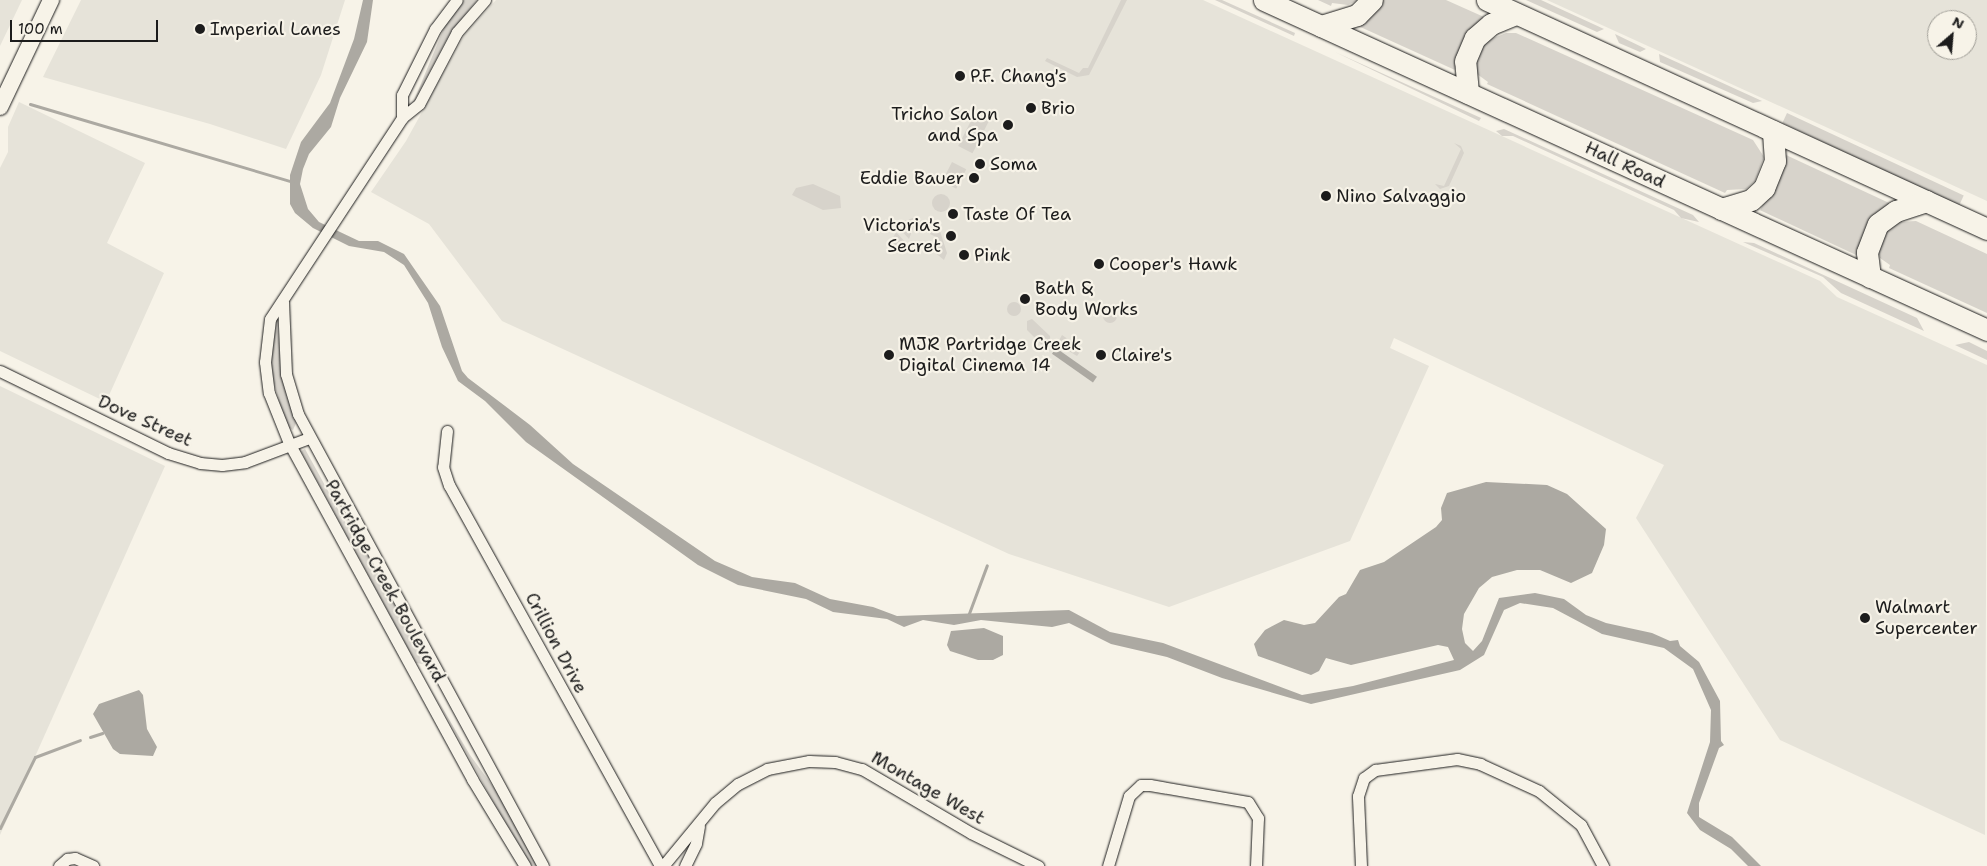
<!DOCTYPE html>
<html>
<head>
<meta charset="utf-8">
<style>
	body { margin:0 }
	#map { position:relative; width:1987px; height:866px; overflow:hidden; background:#f7f3e8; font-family:"Shantell Sans",sans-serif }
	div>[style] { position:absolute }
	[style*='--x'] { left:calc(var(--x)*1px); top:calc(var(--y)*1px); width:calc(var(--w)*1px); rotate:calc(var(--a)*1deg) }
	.built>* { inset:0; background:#e6e3d9 }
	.green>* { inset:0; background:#d7d3cb; transform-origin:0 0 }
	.round { border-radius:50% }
	.water>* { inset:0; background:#aca9a2; transform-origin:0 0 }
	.stream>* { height:3px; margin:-1.5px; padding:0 1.5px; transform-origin:1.5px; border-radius:1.5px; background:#aca9a2 }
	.roads { filter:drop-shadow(0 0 1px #1c1c1c) drop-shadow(0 0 1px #1c1c1c) }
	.street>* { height:11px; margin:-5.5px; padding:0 5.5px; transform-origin:5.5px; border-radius:5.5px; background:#f7f3e8 }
	.secondary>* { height:16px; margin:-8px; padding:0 8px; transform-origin:8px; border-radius:8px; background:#f7f3e8 }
	.highway>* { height:21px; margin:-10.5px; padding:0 10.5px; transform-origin:10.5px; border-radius:10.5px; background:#f7f3e8 }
	.dots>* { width:14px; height:14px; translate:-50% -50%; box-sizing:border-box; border:2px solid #f7f3e8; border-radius:50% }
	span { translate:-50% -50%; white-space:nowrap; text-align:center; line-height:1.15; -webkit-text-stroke:4.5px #f7f3e8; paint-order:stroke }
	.poi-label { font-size:18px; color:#1c1c1c }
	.left { translate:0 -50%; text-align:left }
	.right { translate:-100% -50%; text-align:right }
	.street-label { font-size:18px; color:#1c1c1c }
	.north { position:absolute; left:1927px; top:10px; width:50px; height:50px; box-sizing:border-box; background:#f7f3e8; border:1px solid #9f9d96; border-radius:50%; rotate:27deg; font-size:14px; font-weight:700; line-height:20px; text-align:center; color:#1c1c1c }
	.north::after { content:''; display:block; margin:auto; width:18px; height:22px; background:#1c1c1c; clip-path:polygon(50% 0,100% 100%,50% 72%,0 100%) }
	.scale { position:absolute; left:10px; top:20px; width:148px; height:22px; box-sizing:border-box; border:2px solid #1c1c1c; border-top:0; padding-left:6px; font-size:15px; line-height:18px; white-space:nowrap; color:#1c1c1c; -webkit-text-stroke:4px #f7f3e8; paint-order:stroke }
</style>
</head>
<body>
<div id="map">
	<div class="built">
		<div style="clip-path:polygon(0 0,22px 0,0 46px)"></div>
		<div style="clip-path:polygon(81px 0,345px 0,321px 75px,286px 149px,210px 124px,43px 77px)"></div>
		<div style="clip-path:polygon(496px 0,1203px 0,1820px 281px,1837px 297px,1987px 365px,1985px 835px,1780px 740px,1636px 518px,1664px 465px,1394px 338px,1390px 348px,1429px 366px,1350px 541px,1169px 607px,1009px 554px,502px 321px,429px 224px,371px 192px,406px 141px,465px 34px)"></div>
		<div style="clip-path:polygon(evenodd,1547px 0,1987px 0,1987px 201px,1828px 128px,1547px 0,1937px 20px,1967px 20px,1967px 50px,1937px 50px,1937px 20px)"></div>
		<div style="clip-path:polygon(19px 102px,145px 163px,107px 243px,164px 273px,106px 402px,0 351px,0 168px,8px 152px,8px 127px)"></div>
		<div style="clip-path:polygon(0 386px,165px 466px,0 835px)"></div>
	</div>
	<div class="green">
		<div style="clip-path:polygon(464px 0,477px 0,449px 35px,413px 103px,446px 23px)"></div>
		<div style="clip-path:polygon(1121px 0,1127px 0,1089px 75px,1077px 77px,1045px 61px,1047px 58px,1079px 73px,1083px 68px,1088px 68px)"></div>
		<div style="clip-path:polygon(1215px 0,1222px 0,1295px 33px,1294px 36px)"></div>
		<div style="clip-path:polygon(1318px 0,1358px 0,1348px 5px,1332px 3px,1331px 6px)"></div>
		<div style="clip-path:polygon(1381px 0,1446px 0,1484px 17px,1455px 70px,1356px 25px)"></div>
		<div style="clip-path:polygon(1526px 0,1541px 0,1604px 29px,1597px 32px)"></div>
		<div style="clip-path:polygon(1506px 33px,1516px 33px,1753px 140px,1764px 157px,1755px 181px,1746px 189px,1727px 190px,1725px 193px,1487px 84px,1488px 82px,1477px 74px,1476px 62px,1486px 41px)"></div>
		<div style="clip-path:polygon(1615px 34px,1646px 49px,1640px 52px,1619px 43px)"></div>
		<div style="clip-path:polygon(1335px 52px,1481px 118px,1479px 121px)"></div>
		<div style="clip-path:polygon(1659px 54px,1762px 101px,1753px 103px,1660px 62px)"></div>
		<div style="left:975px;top:113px;width:16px;height:37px;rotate:27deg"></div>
		<div style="left:1787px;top:113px;width:195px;height:11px;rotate:25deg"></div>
		<div style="clip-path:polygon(1504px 129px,1693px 215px,1699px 222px,1681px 218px,1674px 210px,1513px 136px,1502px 136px,1496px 131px)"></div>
		<div style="clip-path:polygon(1454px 143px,1461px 146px,1464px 153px,1449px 186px,1440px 189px,1435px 184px,1444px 186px,1461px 149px)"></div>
		<div style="left:1786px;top:155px;width:115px;height:61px;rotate:25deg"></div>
		<div style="left:952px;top:162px;width:16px;height:22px;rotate:27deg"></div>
		<div style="clip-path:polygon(813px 184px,840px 196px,841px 208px,823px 210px,792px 195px,796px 188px)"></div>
		<div class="round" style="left:932px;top:194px;width:18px;height:18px"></div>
		<div style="clip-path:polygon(913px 218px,927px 225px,924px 231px,914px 226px,909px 239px,898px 227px,901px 222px)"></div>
		<div style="clip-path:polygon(1916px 221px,1987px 254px,1987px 313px,1889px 268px,1890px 265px,1880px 258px,1878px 250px,1887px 229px,1898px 222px)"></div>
		<div style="clip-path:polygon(933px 228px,940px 231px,947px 253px,944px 260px,933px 251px,938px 238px,930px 234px)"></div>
		<div style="clip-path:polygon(896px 232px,907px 244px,903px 254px,890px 244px)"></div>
		<div style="clip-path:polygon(1743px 242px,1754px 243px,1917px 318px,1924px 331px,1841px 293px,1823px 277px)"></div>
		<div class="round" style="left:1007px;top:302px;width:14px;height:14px"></div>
		<div class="round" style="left:1103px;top:309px;width:14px;height:14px"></div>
		<div style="clip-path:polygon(1032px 319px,1050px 336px,1051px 347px,1043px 346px,1027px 330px,1027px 321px)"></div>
		<div style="clip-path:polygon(277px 320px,282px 379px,296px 423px,293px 430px,288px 427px,283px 414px,272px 377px,271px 353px)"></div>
		<div style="clip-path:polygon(1062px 335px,1082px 349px,1077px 356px,1057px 344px)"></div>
		<div style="clip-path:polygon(1969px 342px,1987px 351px,1987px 360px,1955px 345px)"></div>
		<div style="clip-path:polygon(305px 449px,345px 522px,371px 559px,424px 659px,423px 664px,416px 663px,301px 451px)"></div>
		<div style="clip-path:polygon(433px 692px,470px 755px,497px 792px,537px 866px,532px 866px,491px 798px)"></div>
	</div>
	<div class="water">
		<div style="clip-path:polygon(363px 0,373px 0,367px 42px,340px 98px,331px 127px,309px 154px,303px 169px,300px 184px,308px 209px,319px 222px,359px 241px,378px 241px,404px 254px,440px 306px,462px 371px,468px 378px,530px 425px,573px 464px,715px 561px,752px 577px,795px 583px,830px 599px,873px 607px,897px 616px,1069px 610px,1110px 632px,1163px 643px,1302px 695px,1353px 686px,1454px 660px,1448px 647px,1438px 645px,1351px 665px,1326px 658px,1319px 671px,1311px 675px,1258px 656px,1254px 644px,1265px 630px,1284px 620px,1304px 625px,1315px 623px,1339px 597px,1346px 594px,1360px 570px,1384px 562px,1436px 527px,1442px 520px,1441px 508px,1447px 493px,1486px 482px,1547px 485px,1567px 494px,1606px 529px,1604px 545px,1592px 573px,1571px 583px,1540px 570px,1517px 570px,1492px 577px,1479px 588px,1464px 614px,1462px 629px,1465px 643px,1473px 651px,1482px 641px,1499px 598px,1535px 593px,1564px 599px,1586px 615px,1606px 623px,1652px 633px,1670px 641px,1678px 640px,1680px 646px,1699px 662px,1720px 701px,1721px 741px,1724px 745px,1719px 748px,1699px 803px,1699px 817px,1732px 837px,1761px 866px,1748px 866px,1731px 849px,1700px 830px,1687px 813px,1710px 742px,1711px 710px,1693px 669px,1664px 648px,1602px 634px,1553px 608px,1520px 603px,1504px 610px,1484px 655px,1460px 670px,1311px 704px,1222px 678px,1167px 657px,1111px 644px,1069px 623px,1052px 627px,981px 620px,954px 625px,923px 620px,904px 627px,887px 619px,833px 612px,806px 599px,738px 585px,698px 565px,526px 442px,485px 401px,458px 381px,442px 347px,428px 303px,404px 265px,384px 252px,349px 246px,313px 228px,295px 213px,290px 204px,290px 175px,301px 142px,330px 103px,354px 39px)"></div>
		<div style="left:1056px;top:348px;width:50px;height:7px;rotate:35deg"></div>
		<div style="clip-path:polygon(984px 628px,1003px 636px,1003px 655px,993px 660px,978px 660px,950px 651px,947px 645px,951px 631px)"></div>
		<div style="clip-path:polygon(139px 690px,143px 695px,147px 729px,157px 747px,153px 756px,120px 754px,113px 749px,93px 714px,99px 704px)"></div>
	</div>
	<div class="stream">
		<div style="--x:30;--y:104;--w:274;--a:16.5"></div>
		<div style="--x:968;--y:616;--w:54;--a:-69.6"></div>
		<div style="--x:90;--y:737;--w:13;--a:-18"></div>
		<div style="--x:0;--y:828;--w:79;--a:-63.8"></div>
		<div style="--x:35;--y:757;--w:48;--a:-20.7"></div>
	</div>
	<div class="roads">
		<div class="street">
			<div style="--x:485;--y:0;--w:43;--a:131.2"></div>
			<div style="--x:457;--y:32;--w:81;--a:117.8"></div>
			<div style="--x:419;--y:104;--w:22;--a:141"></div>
			<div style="--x:402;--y:118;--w:240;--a:123.3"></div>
			<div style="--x:270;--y:319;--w:43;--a:96.6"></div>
			<div style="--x:265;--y:362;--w:31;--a:83"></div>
			<div style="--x:269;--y:393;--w:54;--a:68.2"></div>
			<div style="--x:289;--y:443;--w:383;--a:61.4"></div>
			<div style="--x:472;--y:779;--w:102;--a:58.7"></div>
			<div style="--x:402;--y:118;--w:23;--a:-90"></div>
			<div style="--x:402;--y:95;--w:74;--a:-63.4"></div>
			<div style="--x:435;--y:29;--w:36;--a:-53"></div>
			<div style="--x:283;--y:302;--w:72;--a:87.6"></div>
			<div style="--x:286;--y:374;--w:42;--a:73.3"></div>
			<div style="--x:298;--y:414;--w:514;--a:61.54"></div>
			<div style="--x:0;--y:371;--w:187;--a:26"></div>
			<div style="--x:168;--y:453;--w:34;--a:17"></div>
			<div style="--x:200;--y:463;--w:22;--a:5"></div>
			<div style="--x:222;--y:465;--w:23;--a:-7"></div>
			<div style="--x:245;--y:462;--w:68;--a:-20.6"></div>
			<div style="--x:447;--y:431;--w:36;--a:96"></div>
			<div style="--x:443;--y:467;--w:19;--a:72"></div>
			<div style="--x:449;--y:485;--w:436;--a:61"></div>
			<div style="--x:59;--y:866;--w:11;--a:-41"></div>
			<div style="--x:67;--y:859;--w:8;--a:-7"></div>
			<div style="--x:75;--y:858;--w:20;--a:24"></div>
			<div style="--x:663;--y:866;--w:82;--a:-50.5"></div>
			<div style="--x:715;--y:803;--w:30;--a:-40"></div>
			<div style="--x:738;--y:784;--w:33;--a:-27"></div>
			<div style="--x:767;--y:769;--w:43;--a:-10.8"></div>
			<div style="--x:809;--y:761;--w:26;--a:2"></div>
			<div style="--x:835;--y:762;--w:28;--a:15"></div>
			<div style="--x:862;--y:769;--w:126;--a:30.4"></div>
			<div style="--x:971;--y:833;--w:75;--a:26.2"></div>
			<div style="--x:685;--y:866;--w:25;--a:-64"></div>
			<div style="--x:696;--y:843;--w:17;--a:-80"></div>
			<div style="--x:1108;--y:866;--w:73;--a:-73.3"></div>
			<div style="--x:1129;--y:796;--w:16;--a:-43"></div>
			<div style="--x:1141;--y:785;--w:9;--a:0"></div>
			<div style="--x:1150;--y:785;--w:99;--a:9.8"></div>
			<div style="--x:1248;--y:802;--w:19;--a:58"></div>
			<div style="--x:1258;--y:818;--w:48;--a:92.4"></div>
			<div style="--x:1361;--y:866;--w:70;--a:-92.5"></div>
			<div style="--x:1358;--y:796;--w:19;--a:-72"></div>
			<div style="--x:1364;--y:778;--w:14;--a:-36"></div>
			<div style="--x:1375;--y:770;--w:83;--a:-7.6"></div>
			<div style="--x:1457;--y:759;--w:24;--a:12"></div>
			<div style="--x:1480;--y:764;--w:65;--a:24.6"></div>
			<div style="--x:1539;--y:791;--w:54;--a:39"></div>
			<div style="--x:1581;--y:825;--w:47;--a:61.8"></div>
		</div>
		<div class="secondary">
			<div style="--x:0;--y:107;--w:119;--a:-64.5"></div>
		</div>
		<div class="highway">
			<div style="--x:1264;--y:0;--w:795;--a:24.53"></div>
			<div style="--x:1487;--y:0;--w:550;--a:24.61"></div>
			<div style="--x:1321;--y:26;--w:38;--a:-17"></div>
			<div style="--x:1357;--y:15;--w:21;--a:-45"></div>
			<div style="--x:1468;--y:93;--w:32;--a:-95"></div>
			<div style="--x:1465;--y:61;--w:25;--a:-67"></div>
			<div style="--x:1475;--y:38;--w:21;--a:-41"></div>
			<div style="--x:1491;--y:24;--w:27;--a:-22"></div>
			<div style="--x:1721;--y:209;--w:31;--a:-17"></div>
			<div style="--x:1751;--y:200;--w:18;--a:-43"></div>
			<div style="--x:1764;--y:188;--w:29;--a:-68"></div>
			<div style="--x:1775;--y:161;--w:30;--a:-94"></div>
			<div style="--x:1870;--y:277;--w:25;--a:-97"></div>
			<div style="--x:1867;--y:252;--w:30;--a:-69"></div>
			<div style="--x:1878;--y:224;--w:22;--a:-36"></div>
			<div style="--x:1896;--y:211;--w:32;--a:-18"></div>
		</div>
	</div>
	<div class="dots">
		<div style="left:200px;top:29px;background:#1c1c1c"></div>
		<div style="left:960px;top:76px;background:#1c1c1c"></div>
		<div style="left:1031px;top:108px;background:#1c1c1c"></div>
		<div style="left:1008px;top:125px;background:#1c1c1c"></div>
		<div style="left:980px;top:164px;background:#1c1c1c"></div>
		<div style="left:974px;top:178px;background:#1c1c1c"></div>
		<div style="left:1326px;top:196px;background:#1c1c1c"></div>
		<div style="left:953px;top:214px;background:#1c1c1c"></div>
		<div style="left:951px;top:236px;background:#1c1c1c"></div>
		<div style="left:964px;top:255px;background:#1c1c1c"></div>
		<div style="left:1099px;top:264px;background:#1c1c1c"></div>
		<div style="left:1025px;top:299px;background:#1c1c1c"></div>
		<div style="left:889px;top:355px;background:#1c1c1c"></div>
		<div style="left:1101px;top:355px;background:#1c1c1c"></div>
		<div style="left:1865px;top:618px;background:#1c1c1c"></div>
	</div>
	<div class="poi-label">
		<span class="left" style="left:210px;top:29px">Imperial Lanes</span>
		<span class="left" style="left:970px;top:76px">P.F. Chang's</span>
		<span class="left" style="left:1041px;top:108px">Brio</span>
		<span class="right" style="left:998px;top:125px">Tricho Salon<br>and Spa</span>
		<span class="left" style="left:990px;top:164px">Soma</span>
		<span class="right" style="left:964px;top:178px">Eddie Bauer</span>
		<span class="left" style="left:1336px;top:196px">Nino Salvaggio</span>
		<span class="left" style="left:963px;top:214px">Taste Of Tea</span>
		<span class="right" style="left:941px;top:236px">Victoria's<br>Secret</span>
		<span class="left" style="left:974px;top:255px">Pink</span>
		<span class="left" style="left:1109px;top:264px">Cooper's Hawk</span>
		<span class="left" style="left:1035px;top:299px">Bath &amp;<br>Body Works</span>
		<span class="left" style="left:899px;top:355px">MJR Partridge Creek<br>Digital Cinema 14</span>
		<span class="left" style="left:1111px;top:355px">Claire's</span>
		<span class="left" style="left:1875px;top:618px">Walmart<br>Supercenter</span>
	</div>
	<div class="street-label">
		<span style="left:1625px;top:165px;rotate:25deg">Hall Road</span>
		<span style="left:145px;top:421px;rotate:24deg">Dove Street</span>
		<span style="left:385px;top:581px;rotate:61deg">Partridge Creek Boulevard</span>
		<span style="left:556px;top:643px;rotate:62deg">Crillion Drive</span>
		<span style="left:928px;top:788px;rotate:30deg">Montage West</span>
	</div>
	<div class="north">N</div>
	<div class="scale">100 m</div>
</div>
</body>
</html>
